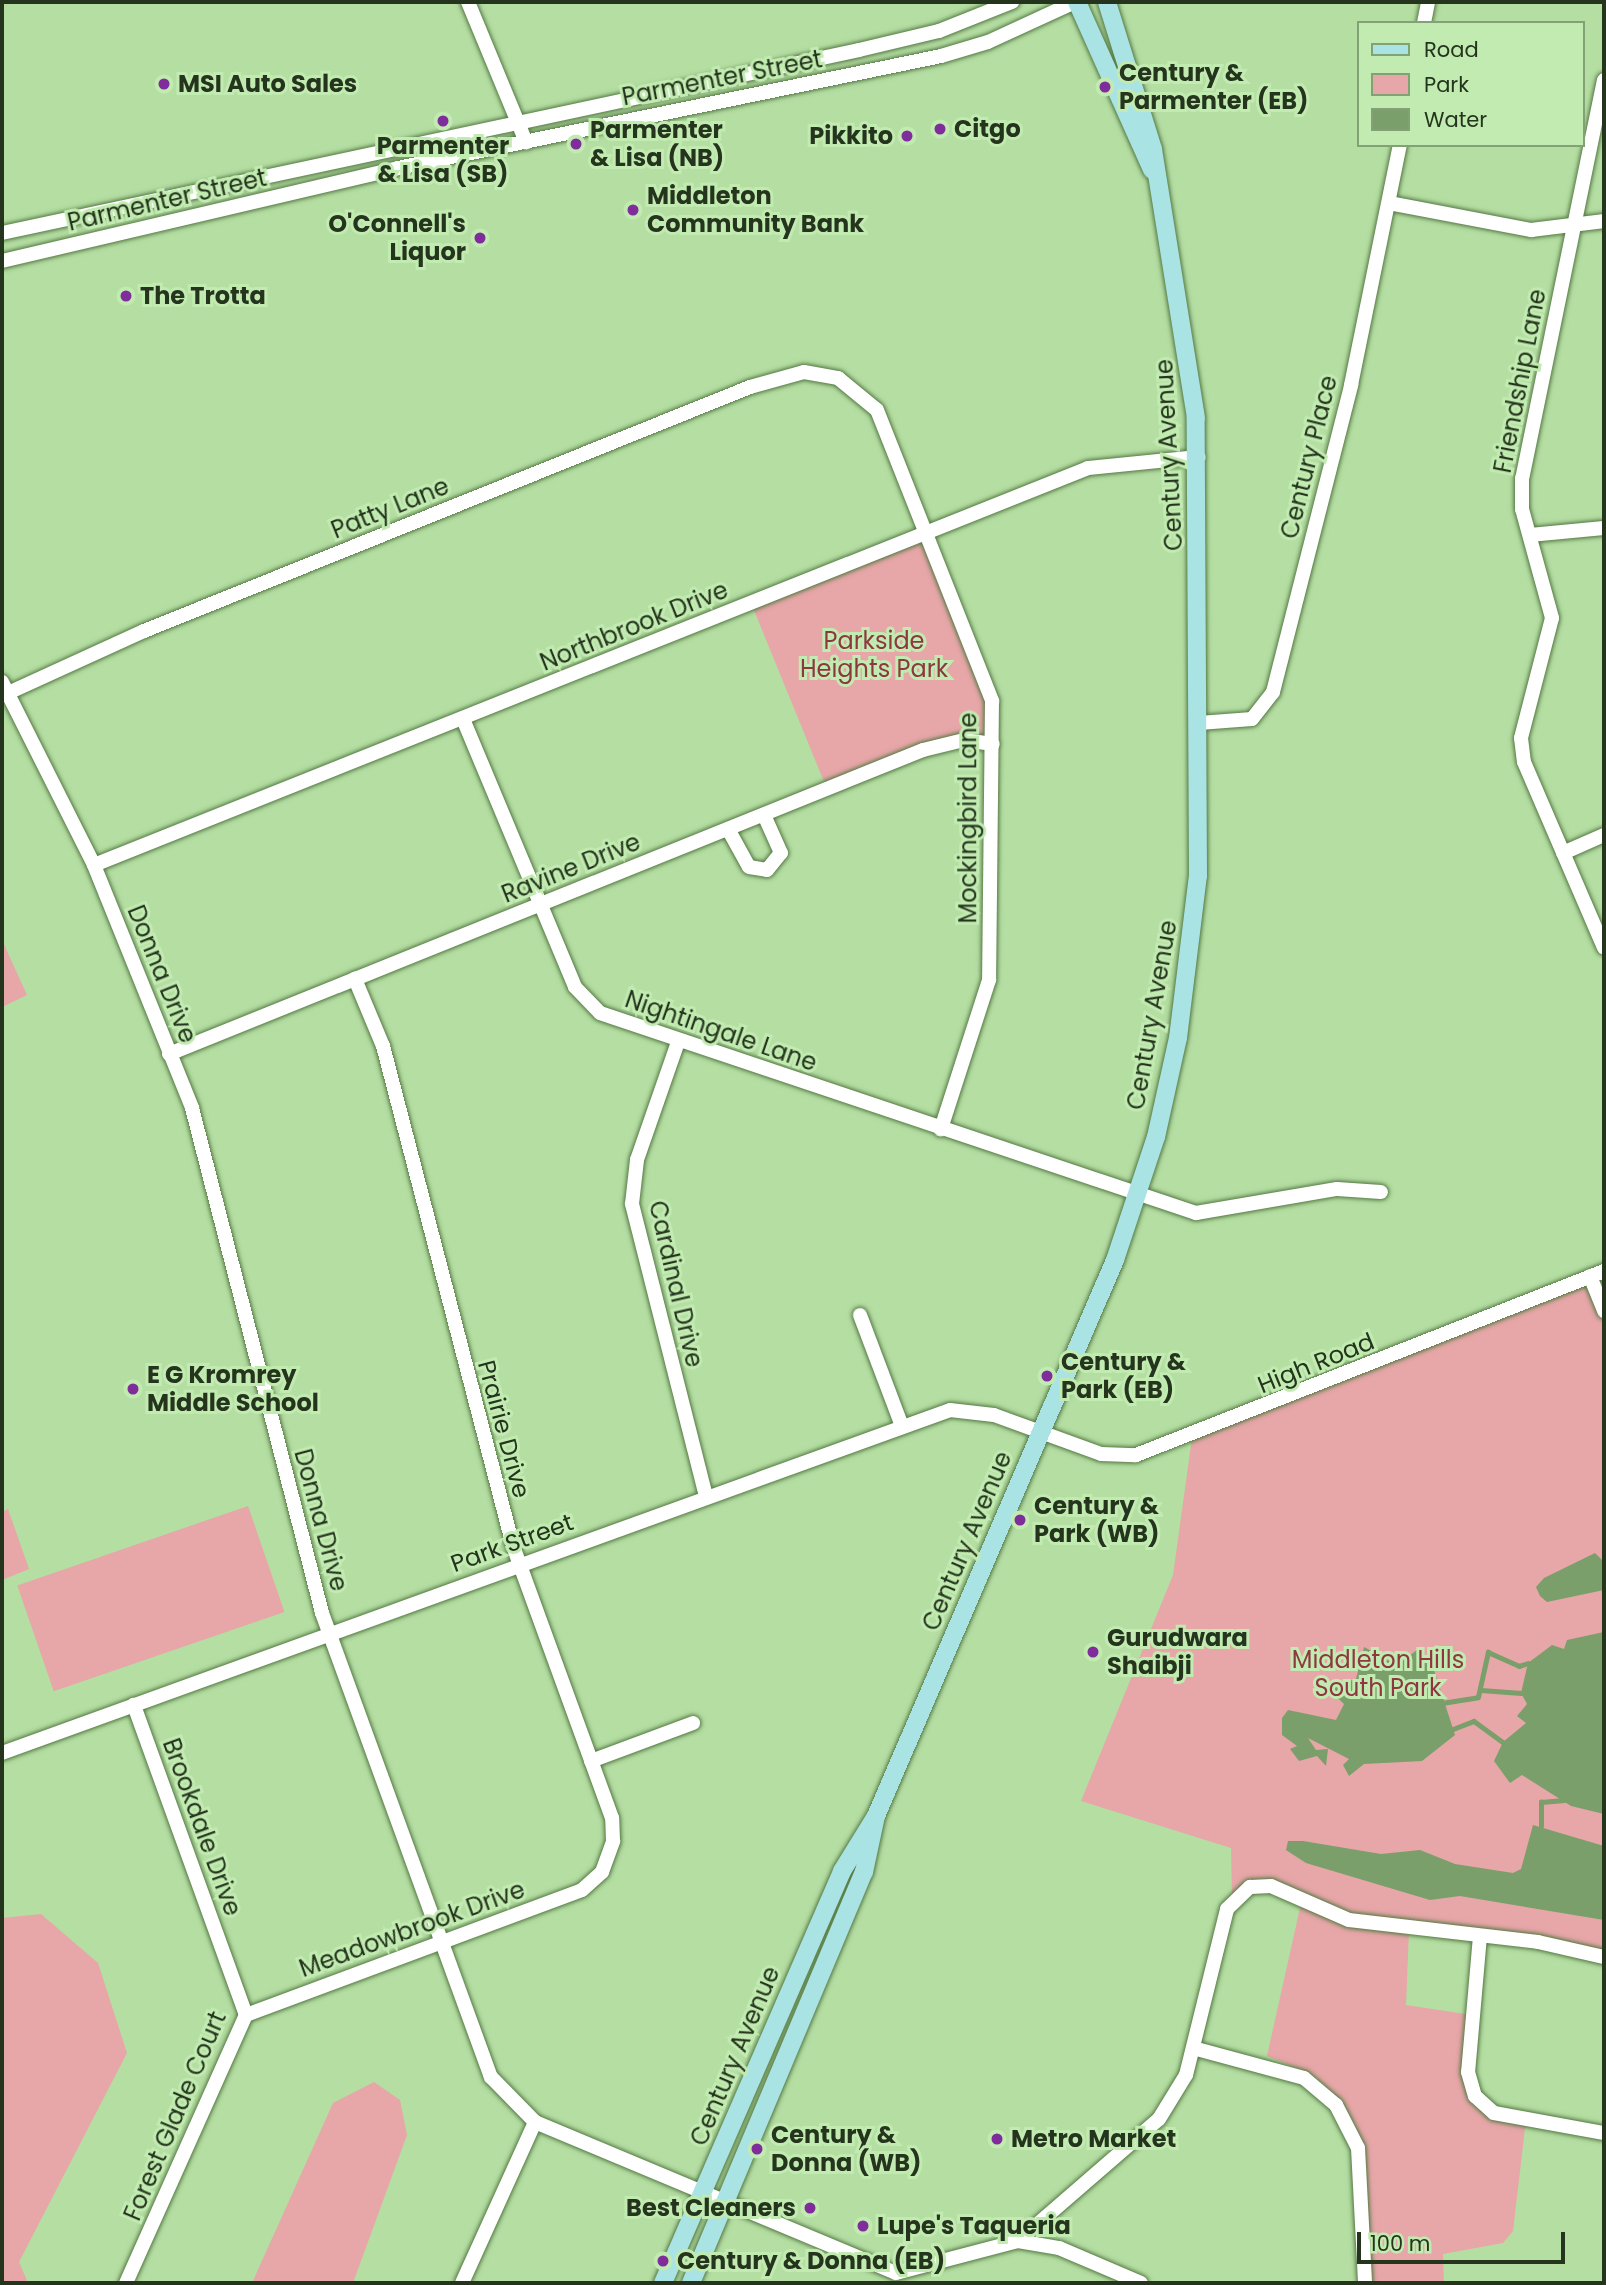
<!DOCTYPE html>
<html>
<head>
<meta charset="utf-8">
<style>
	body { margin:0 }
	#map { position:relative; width:1606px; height:2285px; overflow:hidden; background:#b5dea3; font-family:Poppins,sans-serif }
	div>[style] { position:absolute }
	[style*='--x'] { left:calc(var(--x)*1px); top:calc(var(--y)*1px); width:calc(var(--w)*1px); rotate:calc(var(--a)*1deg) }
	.green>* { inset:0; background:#e7a6a8; transform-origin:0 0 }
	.water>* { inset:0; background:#7a9f6a }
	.stream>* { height:4.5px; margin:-2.25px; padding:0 2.25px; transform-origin:2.25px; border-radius:2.25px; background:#7a9f6a }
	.roads { filter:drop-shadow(0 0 2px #547943) drop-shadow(0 0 2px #547943) }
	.minor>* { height:14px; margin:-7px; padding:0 7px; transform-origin:7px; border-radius:7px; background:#fff }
	.major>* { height:18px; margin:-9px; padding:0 9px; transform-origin:9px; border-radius:9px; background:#aae3e4 }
	.dots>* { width:19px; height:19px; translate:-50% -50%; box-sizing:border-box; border:4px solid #c1ebb0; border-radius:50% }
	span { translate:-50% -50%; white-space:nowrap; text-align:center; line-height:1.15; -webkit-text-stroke:6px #c1ebb0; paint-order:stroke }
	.poi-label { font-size:24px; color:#24341d; font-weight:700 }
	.left { translate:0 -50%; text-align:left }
	.right { translate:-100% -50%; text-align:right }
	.street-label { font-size:24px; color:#24341d }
	.park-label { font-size:24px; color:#8d3740 }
	.frame { position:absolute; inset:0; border:4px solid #24341d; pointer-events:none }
	.legend { position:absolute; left:1357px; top:21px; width:228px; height:126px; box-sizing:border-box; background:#c1ebb0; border:2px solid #82a275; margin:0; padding:9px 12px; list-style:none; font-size:21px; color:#24341d }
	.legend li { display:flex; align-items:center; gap:14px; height:35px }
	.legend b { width:35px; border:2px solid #82a275 }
	.scale { position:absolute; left:1357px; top:2232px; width:208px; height:32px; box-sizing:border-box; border:4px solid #24341d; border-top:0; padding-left:9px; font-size:21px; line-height:24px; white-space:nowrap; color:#24341d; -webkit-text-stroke:5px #c1ebb0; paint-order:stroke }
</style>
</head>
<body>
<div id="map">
	<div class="green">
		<div style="clip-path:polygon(925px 533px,992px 701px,993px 744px,964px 740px,827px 789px,751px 603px)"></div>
		<div style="clip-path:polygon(2px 940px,27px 995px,2px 1007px)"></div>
		<div style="clip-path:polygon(1590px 1276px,1604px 1311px,1604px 1957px,1409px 1930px,1406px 2005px,1472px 2015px,1468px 2072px,1494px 2113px,1526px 2120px,1513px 2231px,1503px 2243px,1443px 2254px,1444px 2283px,1370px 2283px,1356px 2127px,1343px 2103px,1312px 2074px,1267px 2056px,1302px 1899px,1271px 1886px,1232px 1898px,1231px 1848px,1081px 1801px,1173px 1575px,1192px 1438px)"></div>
		<div style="left:248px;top:1506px;width:112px;height:244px;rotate:71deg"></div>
		<div style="clip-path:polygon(8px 1509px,29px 1569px,2px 1580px,2px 1512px)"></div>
		<div style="clip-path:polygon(41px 1914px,98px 1963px,127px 2053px,19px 2262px,28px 2283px,2px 2283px,2px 1918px)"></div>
		<div style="clip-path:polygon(374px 2082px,400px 2100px,407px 2135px,353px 2283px,252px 2283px,333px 2103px)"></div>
	</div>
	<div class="water">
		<div style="clip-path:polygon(1595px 1553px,1604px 1562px,1604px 1590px,1547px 1602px,1540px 1596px,1536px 1587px,1544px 1578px)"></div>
		<div style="clip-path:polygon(1604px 1632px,1604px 1814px,1571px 1806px,1522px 1775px,1510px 1783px,1494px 1761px,1503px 1742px,1526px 1723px,1517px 1716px,1527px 1704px,1521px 1693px,1528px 1663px,1552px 1645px,1564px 1649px,1567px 1640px)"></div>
		<div style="clip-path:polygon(1364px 1647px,1397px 1665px,1417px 1650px,1434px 1670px,1455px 1735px,1422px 1761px,1364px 1764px,1349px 1776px,1343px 1765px,1349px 1759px,1308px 1738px,1316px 1750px,1328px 1749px,1326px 1766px,1317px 1756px,1299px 1761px,1290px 1749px,1297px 1746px,1282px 1735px,1282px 1718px,1288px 1710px,1336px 1720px,1344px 1704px,1327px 1688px,1356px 1679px)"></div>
		<div style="clip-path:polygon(1533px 1825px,1604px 1846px,1604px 1920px,1460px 1896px,1430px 1900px,1306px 1863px,1286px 1850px,1288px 1841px,1303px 1841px,1381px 1854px,1420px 1850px,1455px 1864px,1513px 1873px,1521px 1869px)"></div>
	</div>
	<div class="stream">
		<div style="--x:1481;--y:1690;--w:40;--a:4.3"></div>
		<div style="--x:1442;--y:1703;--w:36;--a:-9"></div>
		<div style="--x:1478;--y:1697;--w:46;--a:-77.5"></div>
		<div style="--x:1488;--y:1652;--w:34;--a:24"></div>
		<div style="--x:1519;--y:1666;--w:9;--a:-18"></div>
		<div style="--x:1453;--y:1729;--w:22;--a:-21"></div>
		<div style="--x:1474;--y:1721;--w:36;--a:36"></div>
		<div style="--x:1541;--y:1826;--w:24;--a:-90"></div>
		<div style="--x:1541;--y:1802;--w:23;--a:-5"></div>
	</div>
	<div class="roads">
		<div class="minor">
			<div style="--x:468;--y:2;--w:152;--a:67.5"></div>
			<div style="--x:1424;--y:23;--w:21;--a:-79"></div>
			<div style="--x:1604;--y:80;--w:406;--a:101.6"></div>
			<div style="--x:1522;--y:478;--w:31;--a:90"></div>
			<div style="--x:1522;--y:509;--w:113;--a:74.6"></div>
			<div style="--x:1552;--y:618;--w:124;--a:104.5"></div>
			<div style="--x:1521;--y:738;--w:24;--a:83"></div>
			<div style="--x:1524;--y:762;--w:202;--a:66.7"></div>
			<div style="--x:1389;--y:203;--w:145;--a:10.8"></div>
			<div style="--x:1531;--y:230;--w:74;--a:-7"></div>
			<div style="--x:2;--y:233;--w:876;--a:-12.05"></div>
			<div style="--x:859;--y:50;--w:82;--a:-13.4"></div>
			<div style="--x:939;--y:31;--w:79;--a:-21.7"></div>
			<div style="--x:2;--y:261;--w:407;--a:-13.2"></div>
			<div style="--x:398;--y:168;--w:554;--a:-11.65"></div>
			<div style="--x:941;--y:56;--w:49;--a:-16.6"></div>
			<div style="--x:988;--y:42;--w:96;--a:-24.7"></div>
			<div style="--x:1530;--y:535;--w:74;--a:-5.4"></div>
			<div style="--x:2;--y:682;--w:205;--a:63.3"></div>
			<div style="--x:94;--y:865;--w:262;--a:68"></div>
			<div style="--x:192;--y:1108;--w:521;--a:75.56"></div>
			<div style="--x:322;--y:1613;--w:494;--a:70"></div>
			<div style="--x:491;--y:2077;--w:63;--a:45.6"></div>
			<div style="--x:535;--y:2122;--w:391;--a:22.7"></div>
			<div style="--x:896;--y:2273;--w:126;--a:-14.7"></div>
			<div style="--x:1018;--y:2241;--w:186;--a:-40.9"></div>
			<div style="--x:1159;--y:2119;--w:52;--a:-58.5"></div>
			<div style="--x:1186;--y:2075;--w:171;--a:-76.1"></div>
			<div style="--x:1227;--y:1909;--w:32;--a:-44"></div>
			<div style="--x:1250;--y:1887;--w:21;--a:-3"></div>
			<div style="--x:1271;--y:1886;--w:85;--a:23.6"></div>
			<div style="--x:1349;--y:1920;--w:190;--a:6.6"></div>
			<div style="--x:1538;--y:1942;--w:68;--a:12.8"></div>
			<div style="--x:8;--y:693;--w:149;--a:-24.5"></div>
			<div style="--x:144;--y:631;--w:653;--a:-21.93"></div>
			<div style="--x:750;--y:387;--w:56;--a:-15.5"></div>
			<div style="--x:804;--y:372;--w:35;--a:10"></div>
			<div style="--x:838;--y:378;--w:50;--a:39.4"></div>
			<div style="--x:877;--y:410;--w:313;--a:68.4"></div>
			<div style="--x:992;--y:701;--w:279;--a:90.6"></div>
			<div style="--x:989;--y:980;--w:157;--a:107.9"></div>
			<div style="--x:463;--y:719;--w:290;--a:67.3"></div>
			<div style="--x:575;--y:987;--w:36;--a:46"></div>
			<div style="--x:600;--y:1013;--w:629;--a:18.55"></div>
			<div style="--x:1196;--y:1213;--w:143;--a:-9.7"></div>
			<div style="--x:1337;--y:1189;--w:44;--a:3.9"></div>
			<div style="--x:1199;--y:723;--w:53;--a:-4.3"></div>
			<div style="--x:1252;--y:719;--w:34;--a:-52"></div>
			<div style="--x:1273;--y:692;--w:317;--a:-75.7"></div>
			<div style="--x:1351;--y:385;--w:245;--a:-78.5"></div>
			<div style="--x:728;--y:829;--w:43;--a:61.1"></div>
			<div style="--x:749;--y:867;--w:18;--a:9"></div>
			<div style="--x:767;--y:870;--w:22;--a:-51"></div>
			<div style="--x:781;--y:853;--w:42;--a:-114.1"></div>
			<div style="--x:1563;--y:853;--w:45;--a:-23.7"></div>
			<div style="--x:94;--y:865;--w:1070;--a:-21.77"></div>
			<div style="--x:1088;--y:468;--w:111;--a:-5.7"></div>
			<div style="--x:678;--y:1042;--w:125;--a:109.2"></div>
			<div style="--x:637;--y:1160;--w:44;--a:96.5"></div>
			<div style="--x:632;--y:1204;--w:301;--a:75.8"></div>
			<div style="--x:169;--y:1054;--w:813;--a:-21.96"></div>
			<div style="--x:923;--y:750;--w:42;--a:-13.7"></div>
			<div style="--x:964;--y:740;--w:29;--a:8"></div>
			<div style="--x:1590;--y:1276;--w:38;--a:68"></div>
			<div style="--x:860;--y:1315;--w:119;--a:69.3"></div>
			<div style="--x:2;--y:1753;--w:1008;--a:-19.89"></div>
			<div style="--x:950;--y:1410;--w:44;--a:6.5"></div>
			<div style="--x:994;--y:1415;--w:114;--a:20"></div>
			<div style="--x:1101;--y:1454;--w:35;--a:2"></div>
			<div style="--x:1136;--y:1455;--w:503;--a:-21.46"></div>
			<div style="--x:591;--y:1761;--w:109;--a:-20.4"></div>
			<div style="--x:1480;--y:1936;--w:137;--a:95"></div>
			<div style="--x:1468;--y:2072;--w:25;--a:74"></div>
			<div style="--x:1475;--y:2096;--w:25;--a:42"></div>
			<div style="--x:1494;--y:2113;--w:112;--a:10.3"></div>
			<div style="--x:246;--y:2015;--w:358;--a:-20.4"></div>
			<div style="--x:582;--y:1890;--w:27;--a:-42"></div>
			<div style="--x:602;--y:1872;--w:33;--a:-70"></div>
			<div style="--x:613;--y:1841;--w:23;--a:-92"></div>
			<div style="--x:612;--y:1818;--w:289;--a:-110"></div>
			<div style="--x:513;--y:1546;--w:517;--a:-104.57"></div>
			<div style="--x:383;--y:1046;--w:73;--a:-112.7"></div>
			<div style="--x:1193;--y:2048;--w:115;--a:15.1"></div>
			<div style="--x:1304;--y:2078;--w:42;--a:40.2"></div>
			<div style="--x:1336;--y:2105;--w:48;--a:62.9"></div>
			<div style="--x:1358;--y:2148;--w:135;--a:87"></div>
			<div style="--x:1018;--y:2241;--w:42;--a:9.7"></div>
			<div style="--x:1059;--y:2248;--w:89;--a:23.1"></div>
			<div style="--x:126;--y:2283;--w:294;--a:-65.9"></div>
			<div style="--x:246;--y:2015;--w:330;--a:-109.9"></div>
			<div style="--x:462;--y:2283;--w:177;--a:-65.6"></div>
		</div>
		<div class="major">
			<div style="--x:1077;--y:2;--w:184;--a:65.9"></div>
			<div style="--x:663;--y:2283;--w:449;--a:-66.5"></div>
			<div style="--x:842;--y:1871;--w:65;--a:-58.3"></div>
			<div style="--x:876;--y:1816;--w:605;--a:-66.74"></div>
			<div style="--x:1115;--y:1260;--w:130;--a:-71.6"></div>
			<div style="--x:1156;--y:1137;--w:101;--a:-77.5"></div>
			<div style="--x:1178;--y:1038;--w:163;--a:-83"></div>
			<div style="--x:1198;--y:876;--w:458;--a:-90.3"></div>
			<div style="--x:1196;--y:418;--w:272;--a:-99.1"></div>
			<div style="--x:1153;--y:149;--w:154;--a:-107.4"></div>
			<div style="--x:691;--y:2283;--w:446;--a:-67.2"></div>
			<div style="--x:864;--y:1872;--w:57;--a:-77.9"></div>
		</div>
	</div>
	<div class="dots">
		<div style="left:164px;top:84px;background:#802d9c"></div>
		<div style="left:1105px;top:87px;background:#802d9c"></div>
		<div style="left:443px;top:121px;background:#802d9c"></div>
		<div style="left:940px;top:129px;background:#802d9c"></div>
		<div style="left:907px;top:136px;background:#802d9c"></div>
		<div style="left:576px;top:144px;background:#802d9c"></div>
		<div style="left:633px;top:210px;background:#802d9c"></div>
		<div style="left:480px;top:238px;background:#802d9c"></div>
		<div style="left:126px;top:296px;background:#802d9c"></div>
		<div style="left:1047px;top:1376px;background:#802d9c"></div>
		<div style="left:133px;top:1389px;background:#802d9c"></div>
		<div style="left:1020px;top:1520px;background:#802d9c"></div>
		<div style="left:1093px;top:1652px;background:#802d9c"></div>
		<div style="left:997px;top:2139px;background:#802d9c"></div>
		<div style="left:757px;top:2149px;background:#802d9c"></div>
		<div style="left:810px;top:2208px;background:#802d9c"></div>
		<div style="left:863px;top:2226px;background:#802d9c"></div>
		<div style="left:663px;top:2261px;background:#802d9c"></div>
	</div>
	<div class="poi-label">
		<span class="left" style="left:1119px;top:87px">Century &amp;<br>Parmenter (EB)</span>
		<span class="left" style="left:178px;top:84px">MSI Auto Sales</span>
		<span class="left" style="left:954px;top:129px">Citgo</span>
		<span class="left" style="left:590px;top:144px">Parmenter<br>&amp; Lisa (NB)</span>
		<span class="right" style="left:893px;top:136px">Pikkito</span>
		<span style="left:443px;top:160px">Parmenter<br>&amp; Lisa (SB)</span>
		<span class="left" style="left:647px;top:210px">Middleton<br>Community Bank</span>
		<span class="right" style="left:466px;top:238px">O'Connell's<br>Liquor</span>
		<span class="left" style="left:140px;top:296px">The Trotta</span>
		<span class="left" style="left:1061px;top:1376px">Century &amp;<br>Park (EB)</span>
		<span class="left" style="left:147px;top:1389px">E G Kromrey<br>Middle School</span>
		<span class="left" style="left:1034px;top:1520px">Century &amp;<br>Park (WB)</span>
		<span class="left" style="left:1107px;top:1652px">Gurudwara<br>Shaibji</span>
		<span class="left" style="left:771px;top:2149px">Century &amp;<br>Donna (WB)</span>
		<span class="left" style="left:1011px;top:2139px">Metro Market</span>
		<span class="right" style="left:796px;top:2208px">Best Cleaners</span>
		<span class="left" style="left:877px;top:2226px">Lupe's Taqueria</span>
		<span class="left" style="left:677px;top:2261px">Century &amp; Donna (EB)</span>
	</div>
	<div class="street-label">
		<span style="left:722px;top:78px;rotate:-11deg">Parmenter Street</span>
		<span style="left:167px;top:200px;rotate:-13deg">Parmenter Street</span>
		<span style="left:1520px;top:381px;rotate:-79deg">Friendship Lane</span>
		<span style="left:1169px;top:455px;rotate:-93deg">Century Avenue</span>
		<span style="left:1309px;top:457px;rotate:-76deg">Century Place</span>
		<span style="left:390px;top:508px;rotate:-22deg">Patty Lane</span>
		<span style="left:634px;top:626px;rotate:-22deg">Northbrook Drive</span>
		<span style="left:968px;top:818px;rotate:-90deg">Mockingbird Lane</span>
		<span style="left:571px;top:868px;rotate:-22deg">Ravine Drive</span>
		<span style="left:162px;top:974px;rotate:68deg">Donna Drive</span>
		<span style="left:1152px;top:1015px;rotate:-80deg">Century Avenue</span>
		<span style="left:721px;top:1031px;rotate:19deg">Nightingale Lane</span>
		<span style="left:676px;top:1284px;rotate:77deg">Cardinal Drive</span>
		<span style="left:1316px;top:1363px;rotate:-22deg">High Road</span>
		<span style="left:504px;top:1429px;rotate:75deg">Prairie Drive</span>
		<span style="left:321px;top:1520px;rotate:75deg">Donna Drive</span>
		<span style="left:967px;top:1541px;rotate:-67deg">Century Avenue</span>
		<span style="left:512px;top:1543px;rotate:-20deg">Park Street</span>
		<span style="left:202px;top:1827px;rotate:70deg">Brookdale Drive</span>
		<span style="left:412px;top:1929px;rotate:-20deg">Meadowbrook Drive</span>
		<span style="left:735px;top:2056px;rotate:-67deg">Century Avenue</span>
		<span style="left:175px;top:2116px;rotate:-67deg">Forest Glade Court</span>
	</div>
	<div class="park-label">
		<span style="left:874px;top:655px">Parkside<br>Heights Park</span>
		<span style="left:1378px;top:1674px">Middleton Hills<br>South Park</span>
	</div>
	<div class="frame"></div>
	<ul class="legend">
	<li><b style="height:9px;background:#aae3e4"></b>Road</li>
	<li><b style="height:19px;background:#e7a6a8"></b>Park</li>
	<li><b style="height:19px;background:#7a9f6a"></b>Water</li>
	</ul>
	<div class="scale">100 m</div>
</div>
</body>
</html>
